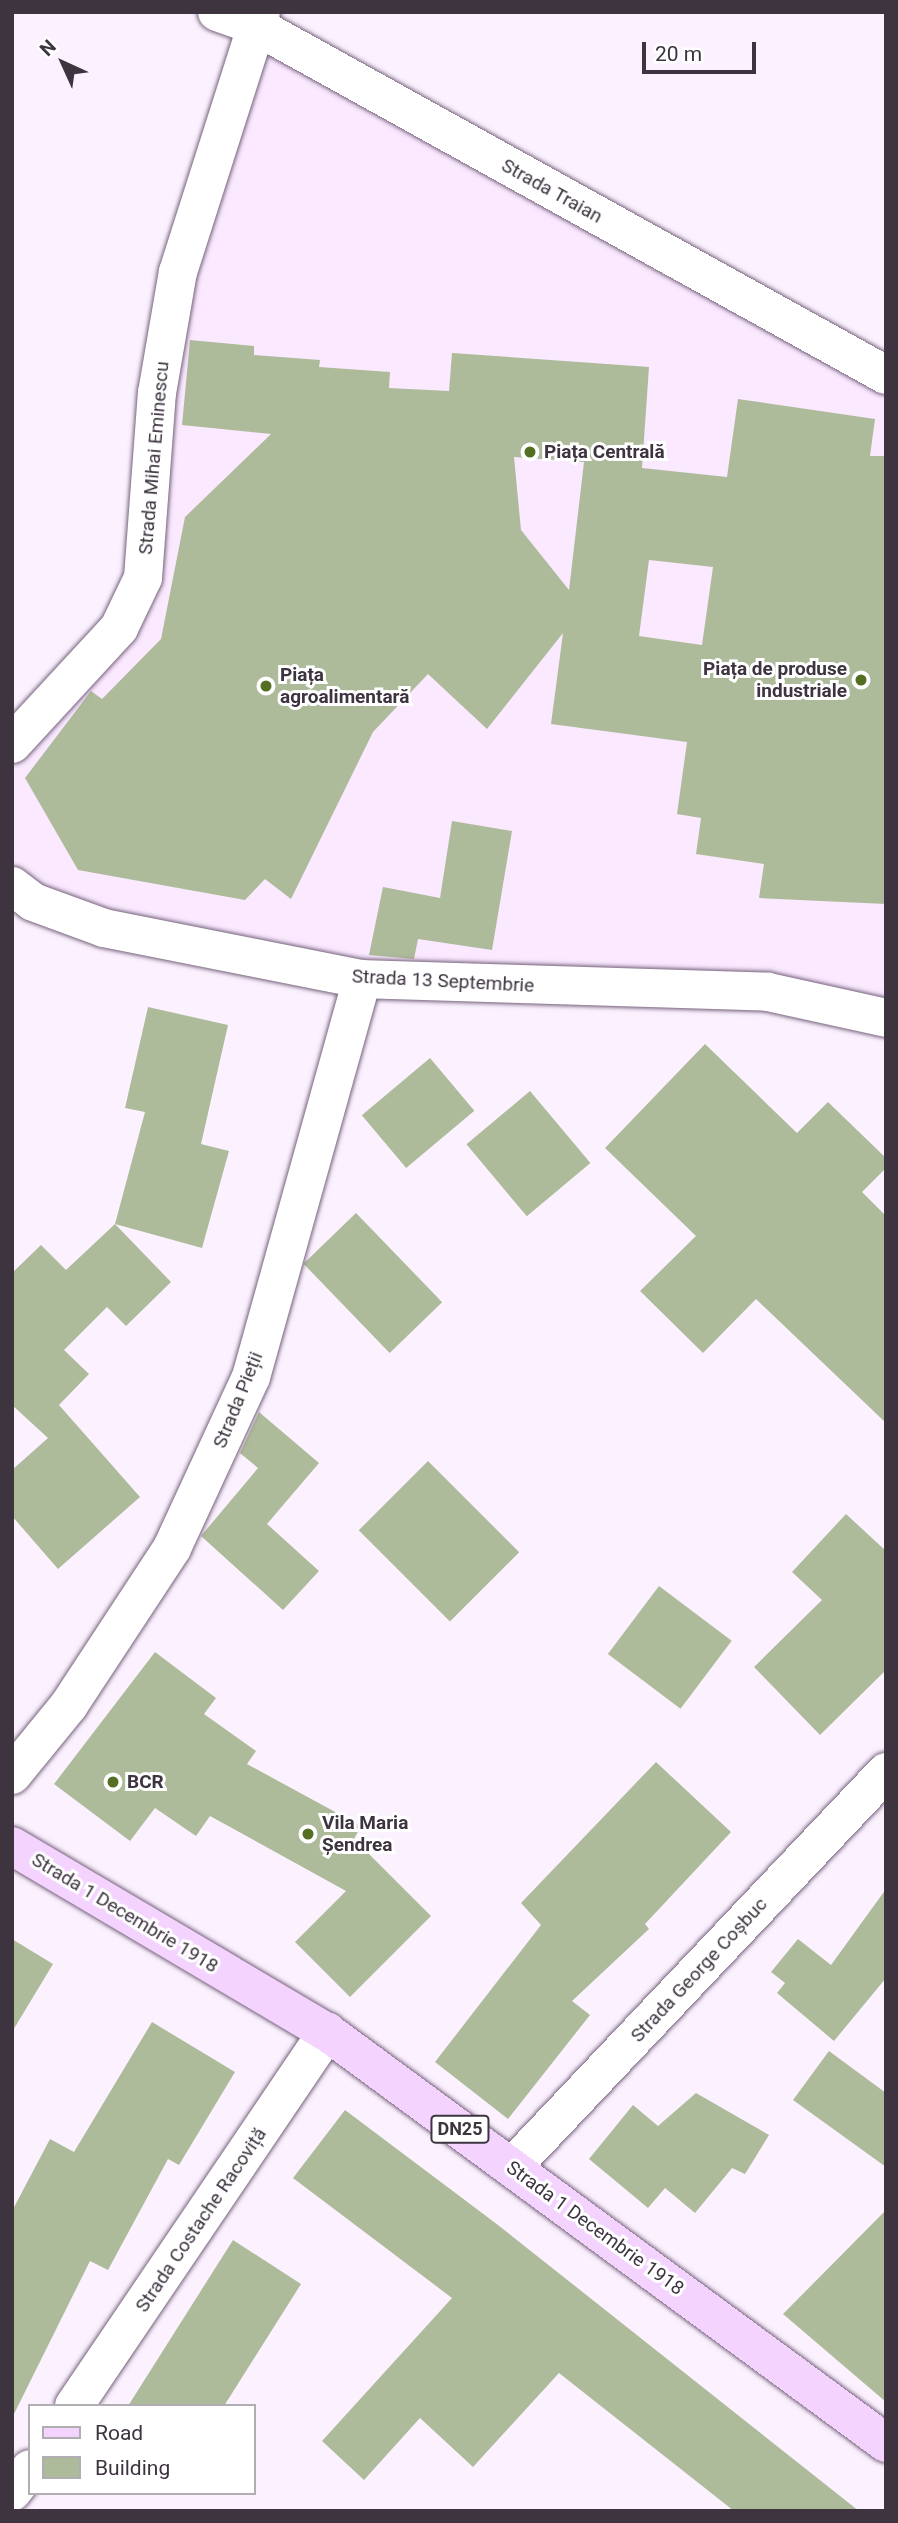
<!DOCTYPE html>
<html>
<head>
<meta charset="utf-8">
<style>
	body { margin:0 }
	#map { position:relative; width:898px; height:2523px; overflow:hidden; background:#fcf2ff; font-family:Roboto,sans-serif }
	div>[style] { position:absolute }
	[style*='--x'] { left:calc(var(--x)*1px); top:calc(var(--y)*1px); width:calc(var(--w)*1px); rotate:calc(var(--a)*1deg) }
	.built>* { inset:0; background:#fae9ff }
	.building>* { inset:0; background:#aebb9b; transform-origin:0 0 }
	.roads { filter:drop-shadow(0 0 2px #76627c) drop-shadow(0 0 2px #76627c) }
	.street>* { height:38px; margin:-19px; padding:0 19px; transform-origin:19px; border-radius:19px; background:#fff }
	.primary>* { height:38px; margin:-19px; padding:0 19px; transform-origin:19px; border-radius:19px; background:#f4d4fe }
	.dots>* { width:19px; height:19px; translate:-50% -50%; box-sizing:border-box; border:4px solid #fff; border-radius:50% }
	span { translate:-50% -50%; white-space:nowrap; text-align:center; line-height:1.15; -webkit-text-stroke:6px #fff; paint-order:stroke }
	.shield-label span { padding:2px 5px; background:#fff; border:2px solid; border-radius:5px; -webkit-text-stroke-width:0 }
	.shield-label { font-size:18px; color:#3d3440; font-weight:700 }
	.street-label { font-size:19px; color:#3d3440 }
	.poi-label { font-size:19px; color:#3d3440; font-weight:700 }
	.left { translate:0 -50%; text-align:left }
	.right { translate:-100% -50%; text-align:right }
	.frame { position:absolute; inset:0; border:14px solid #3d3440; pointer-events:none }
	.legend { position:absolute; left:28px; top:2404px; width:228px; height:91px; box-sizing:border-box; background:#fff; border:2px solid #b1aeb3; margin:0; padding:9px 12px; list-style:none; font-size:21px; color:#3d3440 }
	.legend li { display:flex; align-items:center; gap:14px; height:35px }
	.legend b { width:35px; border:2px solid #b1aeb3 }
	.north { position:absolute; left:28px; top:28px; width:70px; height:70px; -webkit-text-stroke:5px #fff; paint-order:stroke; rotate:315deg; font-size:19px; font-weight:700; line-height:28px; text-align:center; color:#3d3440 }
	.north::after { content:''; display:block; margin:auto; width:24px; height:32px; background:#3d3440; clip-path:polygon(50% 0,100% 100%,50% 72%,0 100%) }
	.scale { position:absolute; left:642px; top:42px; width:114px; height:32px; box-sizing:border-box; border:4px solid #3d3440; border-top:0; padding-left:9px; font-size:21px; line-height:24px; white-space:nowrap; color:#3d3440; -webkit-text-stroke:5px #fff; paint-order:stroke }
</style>
</head>
<body>
<div id="map">
	<div class="built">
		<div style="clip-path:polygon(256px 26px,886px 375px,886px 1018px,417px 983px,12px 888px,12px 744px,119px 628px,157px 393px)"></div>
	</div>
	<div class="building">
		<div style="clip-path:polygon(evenodd,190px 340px,254px 346px,254px 355px,320px 360px,319px 367px,390px 372px,389px 388px,449px 391px,452px 353px,649px 367px,642px 468px,727px 477px,738px 399px,875px 419px,870px 456px,886px 456px,886px 904px,759px 898px,764px 864px,696px 854px,701px 818px,677px 814px,687px 742px,551px 724px,563px 633px,487px 729px,428px 674px,373px 732px,291px 899px,265px 879px,245px 900px,78px 870px,25px 778px,91px 691px,102px 699px,161px 639px,185px 517px,271px 434px,182px 425px,190px 340px,514px 457px,584px 462px,569px 590px,521px 530px,514px 457px,190px 340px,649px 560px,713px 567px,702px 645px,639px 636px,649px 560px)"></div>
		<div style="clip-path:polygon(452px 821px,512px 831px,492px 950px,418px 939px,414px 959px,369px 955px,383px 887px,440px 898px)"></div>
		<div style="clip-path:polygon(148px 1007px,228px 1025px,201px 1144px,229px 1151px,202px 1248px,115px 1224px,145px 1112px,125px 1108px)"></div>
		<div style="clip-path:polygon(705px 1044px,797px 1133px,828px 1102px,886px 1158px,886px 1168px,862px 1192px,886px 1216px,886px 1423px,756px 1299px,703px 1353px,640px 1291px,696px 1236px,605px 1148px)"></div>
		<div style="left:430px;top:1058px;width:69px;height:89px;rotate:50deg"></div>
		<div style="left:530px;top:1091px;width:94px;height:83px;rotate:50deg"></div>
		<div style="left:356px;top:1213px;width:124px;height:73px;rotate:46deg"></div>
		<div style="clip-path:polygon(115px 1224px,171px 1282px,126px 1326px,107px 1307px,64px 1350px,89px 1374px,59px 1405px,140px 1497px,58px 1569px,12px 1516px,12px 1470px,48px 1438px,12px 1405px,12px 1273px,41px 1245px,66px 1270px)"></div>
		<div style="clip-path:polygon(259px 1412px,319px 1463px,267px 1524px,319px 1571px,283px 1610px,201px 1536px,258px 1468px,240px 1453px)"></div>
		<div style="left:428px;top:1461px;width:129px;height:98px;rotate:45deg"></div>
		<div style="clip-path:polygon(846px 1514px,886px 1551px,886px 1670px,820px 1735px,754px 1667px,822px 1600px,792px 1572px)"></div>
		<div style="left:659px;top:1586px;width:91px;height:85px;rotate:37deg"></div>
		<div style="clip-path:polygon(155px 1652px,216px 1698px,204px 1714px,256px 1751px,247px 1764px,361px 1826px,354px 1839px,431px 1916px,350px 1997px,295px 1942px,346px 1891px,210px 1816px,196px 1836px,155px 1808px,130px 1841px,54px 1784px)"></div>
		<div style="clip-path:polygon(656px 1762px,731px 1832px,645px 1924px,649px 1929px,572px 2001px,590px 2015px,508px 2119px,435px 2062px,541px 1925px,521px 1903px)"></div>
		<div style="clip-path:polygon(886px 1889px,886px 1978px,834px 2041px,777px 1993px,785px 1983px,771px 1972px,798px 1939px,831px 1965px)"></div>
		<div style="clip-path:polygon(12px 1939px,53px 1964px,12px 2032px)"></div>
		<div style="clip-path:polygon(152px 2022px,235px 2072px,179px 2165px,168px 2159px,108px 2270px,90px 2261px,12px 2418px,12px 2211px,50px 2139px,74px 2152px)"></div>
		<div style="clip-path:polygon(829px 2051px,886px 2093px,886px 2167px,793px 2100px)"></div>
		<div style="clip-path:polygon(696px 2093px,769px 2135px,745px 2174px,732px 2168px,695px 2213px,665px 2188px,648px 2208px,589px 2159px,633px 2105px,658px 2126px)"></div>
		<div style="clip-path:polygon(345px 2110px,498px 2225px,859px 2511px,734px 2511px,559px 2373px,473px 2467px,420px 2418px,364px 2480px,322px 2441px,452px 2298px,293px 2178px)"></div>
		<div style="clip-path:polygon(886px 2210px,886px 2402px,783px 2314px)"></div>
		<div style="clip-path:polygon(233px 2240px,301px 2284px,224px 2406px,128px 2406px)"></div>
	</div>
	<div class="roads">
		<div class="street">
			<div style="--x:217;--y:12;--w:41;--a:19.7"></div>
			<div style="--x:256;--y:26;--w:720;--a:28.99"></div>
			<div style="--x:12;--y:744;--w:158;--a:-47.3"></div>
			<div style="--x:119;--y:628;--w:55;--a:-64.4"></div>
			<div style="--x:143;--y:578;--w:186;--a:-85.7"></div>
			<div style="--x:157;--y:393;--w:123;--a:-80.2"></div>
			<div style="--x:178;--y:272;--w:273;--a:-72.3"></div>
			<div style="--x:12;--y:886;--w:26;--a:37"></div>
			<div style="--x:33;--y:902;--w:76;--a:20.1"></div>
			<div style="--x:104;--y:928;--w:263;--a:11.2"></div>
			<div style="--x:362;--y:979;--w:406;--a:1.8"></div>
			<div style="--x:768;--y:992;--w:121;--a:12.4"></div>
			<div style="--x:12;--y:1775;--w:90;--a:-50.8"></div>
			<div style="--x:69;--y:1705;--w:188;--a:-56.7"></div>
			<div style="--x:172;--y:1548;--w:188;--a:-65.2"></div>
			<div style="--x:251;--y:1377;--w:413;--a:-74.4"></div>
			<div style="--x:512;--y:2167;--w:544;--a:-46.56"></div>
			<div style="--x:74;--y:2406;--w:452;--a:-55.9"></div>
			<div style="--x:12;--y:2492;--w:29;--a:-52"></div>
		</div>
		<div class="primary">
			<div style="--x:12;--y:1846;--w:366;--a:30.6"></div>
			<div style="--x:327;--y:2032;--w:694;--a:36.32"></div>
		</div>
	</div>
	<div class="dots">
		<div style="left:530px;top:452px;background:#556f22"></div>
		<div style="left:861px;top:680px;background:#556f22"></div>
		<div style="left:266px;top:686px;background:#556f22"></div>
		<div style="left:113px;top:1782px;background:#556f22"></div>
		<div style="left:308px;top:1834px;background:#556f22"></div>
	</div>
	<div class="shield-label">
		<span style="left:460px;top:2129px">DN25</span>
	</div>
	<div class="street-label">
		<span style="left:552px;top:191px;rotate:29deg">Strada Traian</span>
		<span style="left:154px;top:458px;rotate:-85deg">Strada Mihai Eminescu</span>
		<span style="left:443px;top:981px;rotate:3deg">Strada 13 Septembrie</span>
		<span style="left:238px;top:1400px;rotate:-68deg">Strada Pieții</span>
		<span style="left:125px;top:1913px;rotate:31deg">Strada 1 Decembrie 1918</span>
		<span style="left:699px;top:1970px;rotate:-47deg">Strada George Coșbuc</span>
		<span style="left:201px;top:2220px;rotate:-56deg">Strada Costache Racoviță</span>
		<span style="left:595px;top:2228px;rotate:36deg">Strada 1 Decembrie 1918</span>
	</div>
	<div class="poi-label">
		<span class="left" style="left:544px;top:452px">Piața Centrală</span>
		<span class="right" style="left:847px;top:680px">Piața de produse<br>industriale</span>
		<span class="left" style="left:280px;top:686px">Piața<br>agroalimentară</span>
		<span class="left" style="left:127px;top:1782px">BCR</span>
		<span class="left" style="left:322px;top:1834px">Vila Maria<br>Șendrea</span>
	</div>
	<div class="frame"></div>
	<ul class="legend">
	<li><b style="height:9px;background:#f4d4fe"></b>Road</li>
	<li><b style="height:19px;background:#aebb9b"></b>Building</li>
	</ul>
	<div class="north">N</div>
	<div class="scale">20 m</div>
</div>
</body>
</html>
